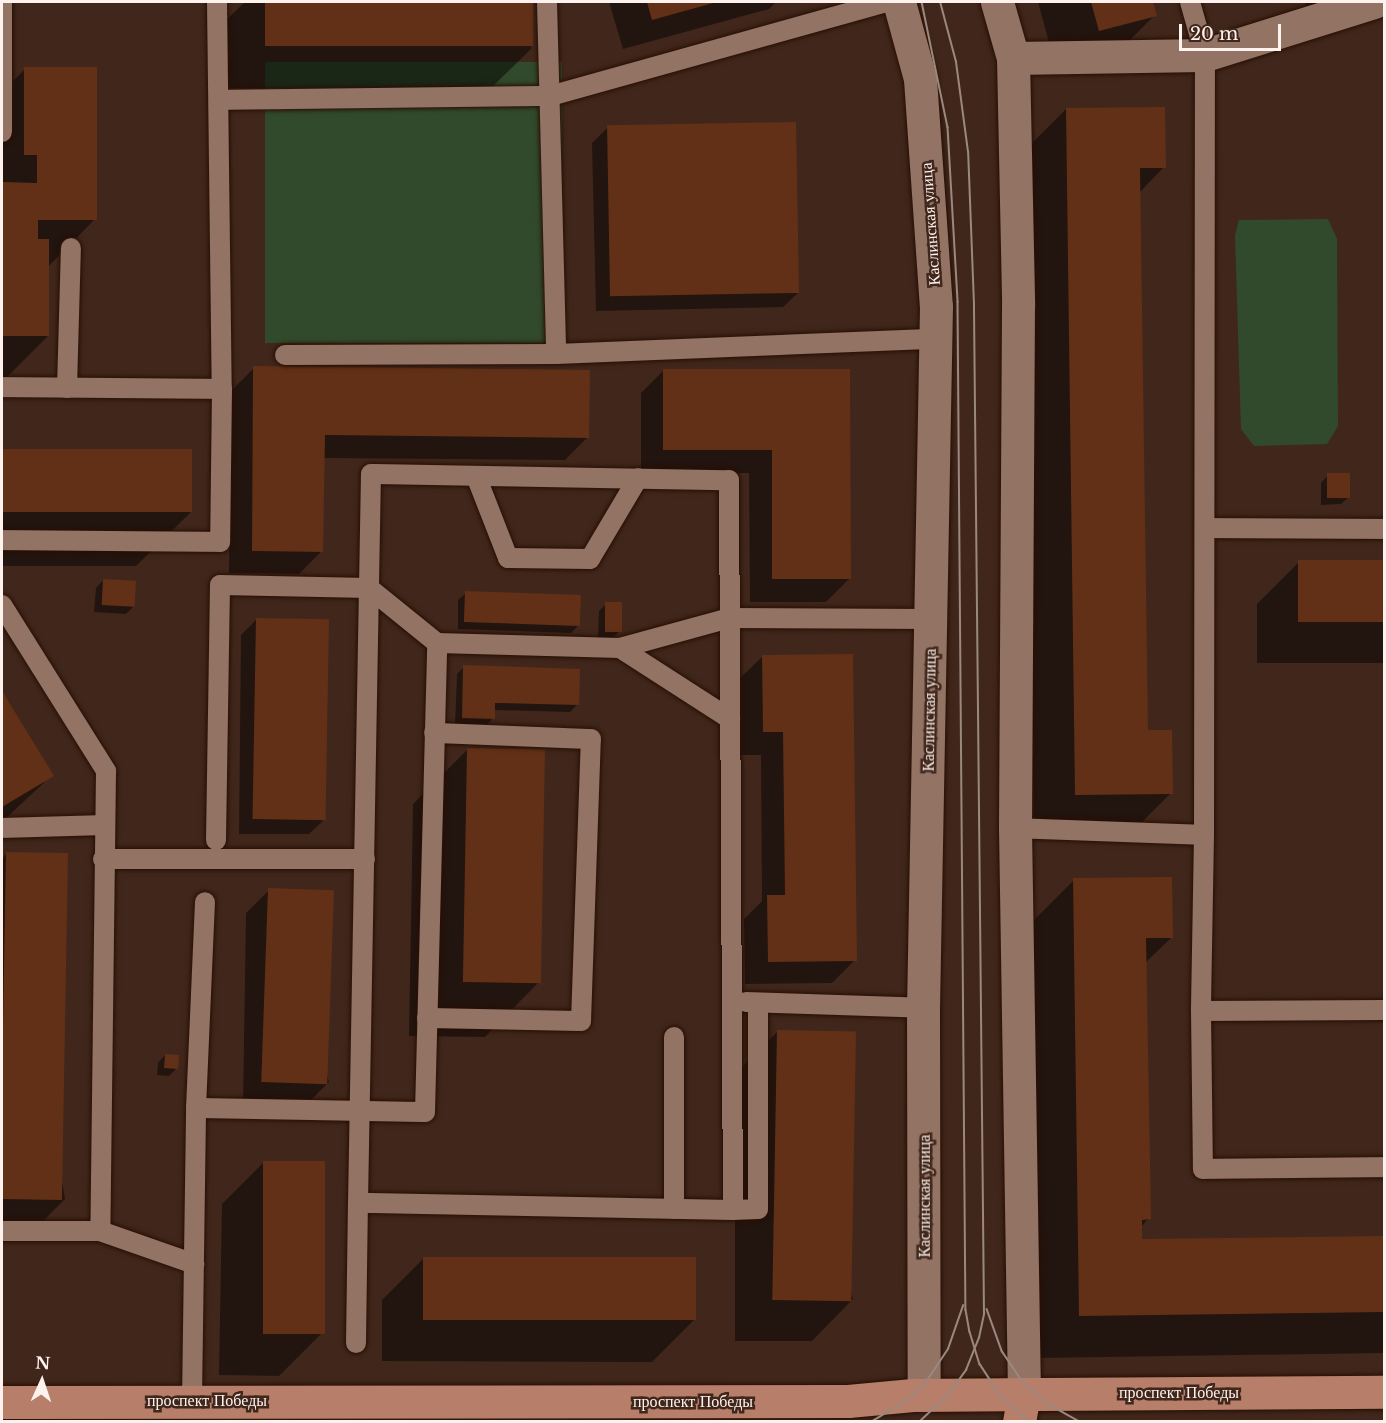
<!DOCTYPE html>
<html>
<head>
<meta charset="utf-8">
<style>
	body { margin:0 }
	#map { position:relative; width:1386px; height:1423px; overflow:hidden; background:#41271b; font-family:"Libre Baskerville",serif }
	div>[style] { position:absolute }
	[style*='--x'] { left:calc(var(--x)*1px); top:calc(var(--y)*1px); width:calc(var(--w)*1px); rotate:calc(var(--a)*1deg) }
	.green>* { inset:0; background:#314a2b; transform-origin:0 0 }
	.shadow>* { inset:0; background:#0007 }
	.building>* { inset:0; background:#623016; transform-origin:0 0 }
	.roads { filter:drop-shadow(0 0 2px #270f04) drop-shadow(0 0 2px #270f04) }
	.service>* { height:20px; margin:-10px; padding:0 10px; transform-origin:10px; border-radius:10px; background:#927364 }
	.minor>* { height:33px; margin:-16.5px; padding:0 16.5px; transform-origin:16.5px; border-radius:16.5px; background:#927364 }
	.secondary>* { height:33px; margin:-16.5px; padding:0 16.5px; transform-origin:16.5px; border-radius:16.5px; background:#927364 }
	.primary>* { height:33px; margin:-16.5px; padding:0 16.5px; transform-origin:16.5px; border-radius:16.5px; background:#b77f69 }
	.tram>* { height:1.5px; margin:-0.75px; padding:0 0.75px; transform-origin:0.75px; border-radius:0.75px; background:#9b887f }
	span { translate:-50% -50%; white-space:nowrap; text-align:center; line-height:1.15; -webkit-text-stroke:5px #41271b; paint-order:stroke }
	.street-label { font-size:16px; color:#fdf2ed }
	.frame { position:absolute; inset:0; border:3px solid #fdf2ed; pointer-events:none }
	.north { position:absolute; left:12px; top:1351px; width:60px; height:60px; -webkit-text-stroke:4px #41271b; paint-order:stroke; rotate:3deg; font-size:16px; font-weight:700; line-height:24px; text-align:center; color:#fdf2ed }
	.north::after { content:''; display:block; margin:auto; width:21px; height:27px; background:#fdf2ed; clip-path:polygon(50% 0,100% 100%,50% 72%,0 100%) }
	.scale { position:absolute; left:1179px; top:24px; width:102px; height:27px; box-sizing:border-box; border:3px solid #fdf2ed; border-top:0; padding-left:8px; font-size:18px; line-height:21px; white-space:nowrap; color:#fdf2ed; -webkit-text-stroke:4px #41271b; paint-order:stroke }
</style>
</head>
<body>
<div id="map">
	<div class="green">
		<div style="left:265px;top:62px;width:297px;height:281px"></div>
		<div style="clip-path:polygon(1328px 219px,1337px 239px,1338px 426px,1327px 444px,1254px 446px,1241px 429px,1235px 235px,1239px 220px)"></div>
	</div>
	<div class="shadow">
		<div style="clip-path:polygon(245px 2px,532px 2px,531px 49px,489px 90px,223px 88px,224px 22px)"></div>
		<div style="clip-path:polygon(609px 2px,776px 2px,769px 9px,623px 49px)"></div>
		<div style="clip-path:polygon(1038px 2px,1152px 2px,1155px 15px,1113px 57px,1057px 72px)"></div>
		<div style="clip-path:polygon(1305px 2px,1338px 2px,1307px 10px)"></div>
		<div style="clip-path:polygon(25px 69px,95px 219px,48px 267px,48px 336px,2px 382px,2px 92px)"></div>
		<div style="clip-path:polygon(1066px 109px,1164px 167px,1139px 193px,1147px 732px,1171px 793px,1129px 835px,1034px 836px,1024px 151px)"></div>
		<div style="clip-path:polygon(607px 128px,799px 292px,783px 307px,596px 311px,592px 143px)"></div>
		<div style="clip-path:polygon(254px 368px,588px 437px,565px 460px,323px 458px,322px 551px,299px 574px,229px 573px,231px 391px)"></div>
		<div style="clip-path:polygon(664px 370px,849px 370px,849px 579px,826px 602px,750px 602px,749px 473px,641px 473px,641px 393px)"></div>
		<div style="clip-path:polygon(191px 450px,191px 512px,136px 566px,2px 566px,2px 451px)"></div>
		<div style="clip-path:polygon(1328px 475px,1349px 497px,1341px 504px,1321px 505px,1321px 483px)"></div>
		<div style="clip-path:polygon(1384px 562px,1384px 663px,1257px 663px,1257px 604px,1298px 563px)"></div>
		<div style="clip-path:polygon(103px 580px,133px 607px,126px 614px,94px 612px,96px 588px)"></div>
		<div style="clip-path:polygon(466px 593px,578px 626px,571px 633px,458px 629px,458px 600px)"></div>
		<div style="clip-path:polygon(606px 604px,620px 631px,612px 639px,598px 638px,599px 611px)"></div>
		<div style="clip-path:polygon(256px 620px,325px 819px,309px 834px,239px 834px,241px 635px)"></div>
		<div style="clip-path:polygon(762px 657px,855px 960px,832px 983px,745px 984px,744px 919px,762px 901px,761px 755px,740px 755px,739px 679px)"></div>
		<div style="clip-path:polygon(464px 667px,577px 705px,570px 712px,494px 710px,493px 718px,486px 726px,455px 725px,457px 674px)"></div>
		<div style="clip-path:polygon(2px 694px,52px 775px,2px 822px)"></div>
		<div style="clip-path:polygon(467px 750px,539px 982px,485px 1037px,409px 1036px,413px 804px)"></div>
		<div style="clip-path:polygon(6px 854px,65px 1199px,23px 1241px,2px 1241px,2px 859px)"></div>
		<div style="clip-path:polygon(1074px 880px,1171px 938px,1145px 963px,1149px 1218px,1141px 1227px,1141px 1241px,1384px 1237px,1384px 1353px,1038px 1358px,1032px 922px)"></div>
		<div style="clip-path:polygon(269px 890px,329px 1082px,306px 1105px,243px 1104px,246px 913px)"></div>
		<div style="clip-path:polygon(777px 1032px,853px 1299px,812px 1341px,735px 1341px,735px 1074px)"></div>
		<div style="clip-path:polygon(165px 1055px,177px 1068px,169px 1076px,157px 1075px,158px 1063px)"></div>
		<div style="clip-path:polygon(264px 1162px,321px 1334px,279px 1376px,219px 1375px,222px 1204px)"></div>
		<div style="clip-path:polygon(424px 1258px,694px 1320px,652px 1362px,382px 1361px,382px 1300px)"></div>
	</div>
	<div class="building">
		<div style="left:265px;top:2px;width:268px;height:44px"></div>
		<div style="clip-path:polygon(647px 2px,717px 2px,652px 20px)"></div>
		<div style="clip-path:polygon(1091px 2px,1153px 2px,1157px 16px,1099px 31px)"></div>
		<div style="clip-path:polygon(24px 67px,97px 67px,97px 220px,38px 220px,38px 239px,49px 239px,49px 336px,2px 336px,2px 182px,37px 183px,37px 155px,24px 155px)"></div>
		<div style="clip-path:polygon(1165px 107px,1166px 168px,1140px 168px,1148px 730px,1172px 730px,1173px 794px,1075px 795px,1066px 108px)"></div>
		<div style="left:796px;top:122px;width:171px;height:189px;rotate:89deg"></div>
		<div style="clip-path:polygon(253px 366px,590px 370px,589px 438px,325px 435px,323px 552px,252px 551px)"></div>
		<div style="clip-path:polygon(663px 369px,850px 369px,851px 579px,772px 579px,772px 450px,663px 450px)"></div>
		<div style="left:2px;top:449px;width:190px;height:63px"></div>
		<div style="left:1350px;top:473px;width:25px;height:23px;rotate:90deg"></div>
		<div style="left:1384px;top:560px;width:62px;height:86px;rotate:90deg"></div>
		<div style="left:103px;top:579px;width:33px;height:26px;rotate:3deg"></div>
		<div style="left:465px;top:591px;width:116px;height:31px;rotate:2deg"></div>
		<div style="left:605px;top:602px;width:17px;height:30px"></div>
		<div style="left:256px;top:618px;width:73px;height:201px;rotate:1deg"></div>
		<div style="clip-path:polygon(853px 654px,857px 961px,768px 962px,767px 895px,785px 895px,783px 732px,763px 732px,762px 655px)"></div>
		<div style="clip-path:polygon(463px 665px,580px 669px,579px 705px,495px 703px,495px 719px,462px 718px)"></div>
		<div style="clip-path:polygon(2px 691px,54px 776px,2px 807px)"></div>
		<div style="left:467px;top:748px;width:78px;height:234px;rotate:1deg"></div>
		<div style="left:6px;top:852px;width:62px;height:347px;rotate:1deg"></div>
		<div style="clip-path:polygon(1172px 877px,1173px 938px,1146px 938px,1151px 1219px,1142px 1220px,1142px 1239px,1384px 1236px,1384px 1312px,1079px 1316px,1073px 878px)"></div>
		<div style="left:268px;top:888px;width:66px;height:194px;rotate:2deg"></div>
		<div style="left:777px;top:1030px;width:79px;height:270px;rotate:1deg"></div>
		<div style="left:165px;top:1054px;width:14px;height:14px;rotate:4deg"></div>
		<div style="left:263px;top:1161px;width:62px;height:173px"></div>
		<div style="left:423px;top:1257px;width:273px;height:63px"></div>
	</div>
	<div class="roads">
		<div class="service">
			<div style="--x:217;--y:2;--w:387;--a:89.3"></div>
			<div style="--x:547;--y:2;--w:352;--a:88.5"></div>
			<div style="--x:219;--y:100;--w:331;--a:-0.7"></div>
			<div style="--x:550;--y:96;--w:349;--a:-15.6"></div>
			<div style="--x:2;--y:132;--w:130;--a:-90"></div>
			<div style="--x:285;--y:355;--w:271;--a:-0.2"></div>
			<div style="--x:556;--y:354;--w:379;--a:-2.3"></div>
			<div style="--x:2;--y:387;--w:220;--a:0.5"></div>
			<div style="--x:222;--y:389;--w:153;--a:90.7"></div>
			<div style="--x:220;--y:542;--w:218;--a:-179.5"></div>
			<div style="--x:67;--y:388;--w:140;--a:-88.4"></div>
			<div style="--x:371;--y:474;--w:358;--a:1"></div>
			<div style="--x:729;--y:480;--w:730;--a:89.69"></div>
			<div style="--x:733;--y:1210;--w:375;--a:-178.9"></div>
			<div style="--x:358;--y:1203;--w:729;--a:-88.98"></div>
			<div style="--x:476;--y:476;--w:88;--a:68.7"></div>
			<div style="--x:508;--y:558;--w:82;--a:0.7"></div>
			<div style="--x:590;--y:559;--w:94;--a:-59.3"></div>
			<div style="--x:1205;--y:528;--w:179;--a:0.3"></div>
			<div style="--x:2;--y:605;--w:196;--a:57.9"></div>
			<div style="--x:106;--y:771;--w:460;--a:90.7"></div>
			<div style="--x:620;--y:648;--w:131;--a:32.8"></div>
			<div style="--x:2;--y:828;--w:102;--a:-1.7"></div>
			<div style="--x:1015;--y:828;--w:189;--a:2.1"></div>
			<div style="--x:1204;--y:835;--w:780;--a:-89.93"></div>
			<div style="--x:1205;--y:55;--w:55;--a:-105.8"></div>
			<div style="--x:1204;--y:835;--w:176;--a:91"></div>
			<div style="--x:1201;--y:1011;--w:158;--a:89.3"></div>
			<div style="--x:1203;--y:1169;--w:181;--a:-0.6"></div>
			<div style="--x:216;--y:840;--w:255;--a:-89.1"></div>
			<div style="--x:220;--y:585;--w:149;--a:1.2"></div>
			<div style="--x:369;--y:588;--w:87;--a:39"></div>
			<div style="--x:437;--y:643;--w:183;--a:1.6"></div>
			<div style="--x:620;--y:648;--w:114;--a:-15.3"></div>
			<div style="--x:730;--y:618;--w:200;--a:0.3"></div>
			<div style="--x:103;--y:859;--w:262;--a:0"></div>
			<div style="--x:746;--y:1002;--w:177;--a:1.9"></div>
			<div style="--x:1201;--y:1011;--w:183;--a:-0.3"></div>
			<div style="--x:427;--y:1018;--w:154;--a:1.1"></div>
			<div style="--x:581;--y:1021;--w:282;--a:-88"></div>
			<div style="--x:591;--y:739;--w:157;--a:-177.8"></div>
			<div style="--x:196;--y:1108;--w:229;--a:1"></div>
			<div style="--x:425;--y:1112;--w:469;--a:-88.5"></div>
			<div style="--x:674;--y:1209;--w:172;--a:-90"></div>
			<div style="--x:733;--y:1210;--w:25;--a:-2"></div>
			<div style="--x:758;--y:1209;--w:206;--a:-90"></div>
			<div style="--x:2;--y:1231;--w:98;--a:0"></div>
			<div style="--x:100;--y:1231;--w:100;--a:19.3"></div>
			<div style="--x:356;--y:1343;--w:140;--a:-89.2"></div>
			<div style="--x:192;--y:1400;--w:292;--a:-89.2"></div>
			<div style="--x:196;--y:1108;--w:206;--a:-87.5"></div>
		</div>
		<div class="minor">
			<div style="--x:1013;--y:58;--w:192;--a:-0.9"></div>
			<div style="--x:1205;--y:55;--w:177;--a:-17.4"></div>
		</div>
		<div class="secondary">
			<div style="--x:899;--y:2;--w:80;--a:74.7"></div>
			<div style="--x:920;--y:79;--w:228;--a:86"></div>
			<div style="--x:936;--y:306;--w:702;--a:91.06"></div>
			<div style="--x:923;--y:1008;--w:387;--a:89.9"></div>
			<div style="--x:997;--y:2;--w:58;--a:74.1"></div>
			<div style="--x:1013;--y:58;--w:248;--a:88.8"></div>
			<div style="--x:1018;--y:306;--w:522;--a:90.33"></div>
			<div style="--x:1015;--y:828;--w:566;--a:89.09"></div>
		</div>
		<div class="primary">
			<div style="--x:2;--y:1402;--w:846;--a:-0.07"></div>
			<div style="--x:848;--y:1401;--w:65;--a:-5.3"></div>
			<div style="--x:913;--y:1395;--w:471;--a:-0.4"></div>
			<div style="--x:1019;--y:1422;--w:28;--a:-80"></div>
		</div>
	</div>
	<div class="tram">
		<div style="--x:922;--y:2;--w:128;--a:78.3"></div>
		<div style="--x:948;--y:127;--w:175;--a:86.7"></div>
		<div style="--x:958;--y:302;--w:1008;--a:89.55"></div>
		<div style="--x:966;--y:1310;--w:22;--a:80"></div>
		<div style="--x:970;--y:1332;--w:34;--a:73"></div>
		<div style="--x:980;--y:1364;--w:37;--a:57"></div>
		<div style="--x:1000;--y:1395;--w:40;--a:43"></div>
		<div style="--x:987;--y:1309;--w:45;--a:70.3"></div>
		<div style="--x:1002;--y:1351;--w:37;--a:56"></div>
		<div style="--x:1023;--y:1382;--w:33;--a:41"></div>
		<div style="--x:1048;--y:1404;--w:38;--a:29"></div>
		<div style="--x:871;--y:1422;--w:37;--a:-31"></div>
		<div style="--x:903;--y:1403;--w:28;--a:-41"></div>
		<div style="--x:924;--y:1385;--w:43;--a:-56.3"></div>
		<div style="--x:948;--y:1349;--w:46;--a:-70.8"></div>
		<div style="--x:919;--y:1422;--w:40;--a:-43"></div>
		<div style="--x:948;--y:1395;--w:31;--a:-54"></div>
		<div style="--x:966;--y:1370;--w:35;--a:-68"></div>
		<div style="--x:979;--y:1338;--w:25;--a:-78"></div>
		<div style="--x:984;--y:1314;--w:1009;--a:-90.57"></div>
		<div style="--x:974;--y:305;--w:153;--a:-92.2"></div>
		<div style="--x:968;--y:152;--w:91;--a:-97.6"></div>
		<div style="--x:956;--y:62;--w:62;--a:-104.9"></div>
	</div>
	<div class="street-label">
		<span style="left:930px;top:224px;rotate:-94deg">Каслинская улица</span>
		<span style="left:929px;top:710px;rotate:-89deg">Каслинская улица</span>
		<span style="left:924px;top:1196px;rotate:-90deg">Каслинская улица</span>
		<span style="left:1179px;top:1392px">проспект Победы</span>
		<span style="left:207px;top:1400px">проспект Победы</span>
		<span style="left:693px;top:1401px">проспект Победы</span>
	</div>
	<div class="frame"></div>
	<div class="north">N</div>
	<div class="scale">20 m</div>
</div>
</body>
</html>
